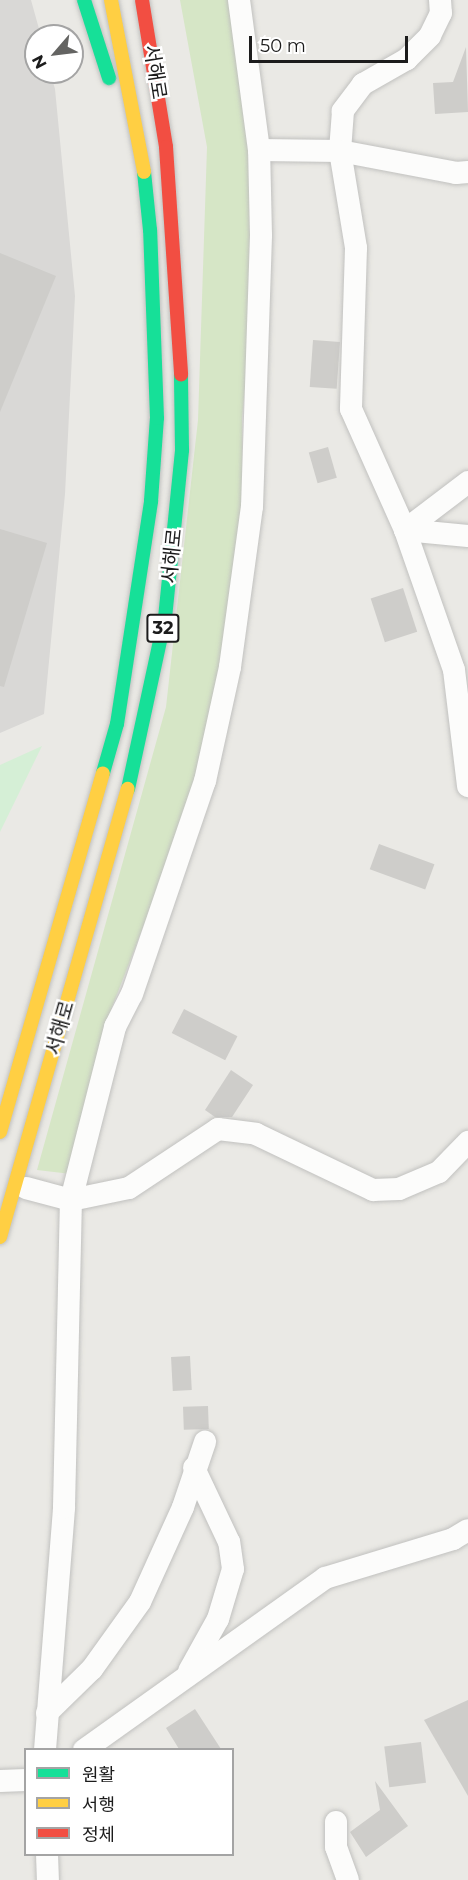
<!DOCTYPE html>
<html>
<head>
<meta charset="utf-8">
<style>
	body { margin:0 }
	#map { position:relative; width:468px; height:1880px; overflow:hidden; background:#eae9e5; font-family:Montserrat,"Noto Sans KR",sans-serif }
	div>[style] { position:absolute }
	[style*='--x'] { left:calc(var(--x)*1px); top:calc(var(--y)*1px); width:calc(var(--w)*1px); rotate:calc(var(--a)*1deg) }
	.residential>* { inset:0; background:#d9d8d6 }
	.grass>* { inset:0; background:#d6e6c6 }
	.park>* { inset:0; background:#d5efd6 }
	.building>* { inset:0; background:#cecdca; transform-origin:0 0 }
	.roads { filter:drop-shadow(0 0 2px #c1c1bf) drop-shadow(0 0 2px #c1c1bf) }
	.street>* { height:22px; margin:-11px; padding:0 11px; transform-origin:11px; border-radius:11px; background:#fcfcfb }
	.fast>* { height:14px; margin:-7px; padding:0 7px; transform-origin:7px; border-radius:7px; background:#16e098 }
	.slow>* { height:14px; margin:-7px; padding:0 7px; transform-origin:7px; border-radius:7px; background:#ffcf43 }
	.jam>* { height:14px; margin:-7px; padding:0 7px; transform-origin:7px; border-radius:7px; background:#f24e42 }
	span { translate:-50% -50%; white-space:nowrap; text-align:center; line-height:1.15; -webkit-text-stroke:5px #fff; paint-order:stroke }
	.shield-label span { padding:2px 4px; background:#fff; border:2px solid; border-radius:4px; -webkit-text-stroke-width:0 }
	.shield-label { font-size:18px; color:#1c1c1c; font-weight:700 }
	.street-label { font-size:20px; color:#1c1c1c }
	.legend { position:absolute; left:24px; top:1748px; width:210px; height:108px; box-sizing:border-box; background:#fff; border:2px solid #a4a4a4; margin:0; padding:8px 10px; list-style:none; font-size:18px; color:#1c1c1c }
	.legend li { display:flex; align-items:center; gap:12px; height:30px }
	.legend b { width:30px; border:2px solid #a4a4a4 }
	.north { position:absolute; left:24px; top:24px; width:60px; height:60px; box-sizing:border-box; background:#fff; border:2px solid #a4a4a4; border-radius:50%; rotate:242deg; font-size:16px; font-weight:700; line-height:24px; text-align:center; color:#1c1c1c }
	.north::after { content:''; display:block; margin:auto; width:21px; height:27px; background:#646462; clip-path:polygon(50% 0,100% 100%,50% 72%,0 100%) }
	.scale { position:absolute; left:249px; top:36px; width:159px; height:27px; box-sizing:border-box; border:3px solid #1c1c1c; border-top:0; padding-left:8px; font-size:18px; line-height:21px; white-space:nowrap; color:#1c1c1c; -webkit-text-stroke:4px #fff; paint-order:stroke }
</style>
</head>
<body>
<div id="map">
	<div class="residential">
		<div style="clip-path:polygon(0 0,31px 0,41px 36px,36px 36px,36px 72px,50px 72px,55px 89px,75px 296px,65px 494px,44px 714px,0 733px)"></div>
	</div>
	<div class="grass">
		<div style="clip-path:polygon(180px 0,231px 0,251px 132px,252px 319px,242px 418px,243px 504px,222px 690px,180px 832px,109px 1015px,71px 1174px,37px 1170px,166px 707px,198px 420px,207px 147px)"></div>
	</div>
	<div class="park">
		<div style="clip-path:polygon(42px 746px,0 832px,0 765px)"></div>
	</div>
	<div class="building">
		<div style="clip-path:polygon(466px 47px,468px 112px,435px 114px,433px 83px,453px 82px)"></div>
		<div style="clip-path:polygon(0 253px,56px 276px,0 412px)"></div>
		<div style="left:313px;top:340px;width:27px;height:47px;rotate:4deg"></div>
		<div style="left:328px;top:447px;width:32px;height:20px;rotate:74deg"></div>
		<div style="clip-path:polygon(0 529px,47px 543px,4px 687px,0 686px)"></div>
		<div style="left:403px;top:588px;width:46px;height:34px;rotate:72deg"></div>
		<div style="left:379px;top:844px;width:59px;height:27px;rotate:20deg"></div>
		<div style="left:184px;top:1009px;width:60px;height:27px;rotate:27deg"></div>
		<div style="clip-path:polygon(231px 1070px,253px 1085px,232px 1117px,215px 1117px,205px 1110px)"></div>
		<div style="left:190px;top:1356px;width:34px;height:19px;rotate:87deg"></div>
		<div style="left:208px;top:1406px;width:23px;height:25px;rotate:88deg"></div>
		<div style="clip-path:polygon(468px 1700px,468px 1796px,424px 1720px)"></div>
		<div style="clip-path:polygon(195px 1709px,221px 1749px,179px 1749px,166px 1728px)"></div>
		<div style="left:421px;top:1742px;width:41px;height:37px;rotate:83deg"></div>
		<div style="clip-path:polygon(375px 1781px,408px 1826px,366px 1857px,350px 1832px,380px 1810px)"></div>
	</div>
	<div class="roads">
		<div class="street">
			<div style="--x:440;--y:0;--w:13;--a:86"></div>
			<div style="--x:441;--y:13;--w:25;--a:116"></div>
			<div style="--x:430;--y:36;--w:33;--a:135"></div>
			<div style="--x:407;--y:59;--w:51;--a:150.4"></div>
			<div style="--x:363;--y:84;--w:34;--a:127"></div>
			<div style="--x:343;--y:111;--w:40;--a:94.3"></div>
			<div style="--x:340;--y:151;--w:98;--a:80.6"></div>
			<div style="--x:356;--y:248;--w:161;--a:91.8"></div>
			<div style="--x:351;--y:409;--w:133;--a:65.9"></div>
			<div style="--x:405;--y:530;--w:148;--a:70.7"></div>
			<div style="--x:454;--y:670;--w:117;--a:83.1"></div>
			<div style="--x:259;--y:150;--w:81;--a:0.7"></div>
			<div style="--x:340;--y:151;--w:118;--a:10.7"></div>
			<div style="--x:456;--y:173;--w:12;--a:-5"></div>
			<div style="--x:405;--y:530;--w:79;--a:-37.3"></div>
			<div style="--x:405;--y:530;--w:63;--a:5.4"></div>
			<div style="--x:26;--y:1188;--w:47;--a:14.9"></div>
			<div style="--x:71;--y:1200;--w:59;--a:-11.7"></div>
			<div style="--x:129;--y:1188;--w:107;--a:-33.5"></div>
			<div style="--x:218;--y:1129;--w:38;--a:7"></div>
			<div style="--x:256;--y:1134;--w:130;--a:25.6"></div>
			<div style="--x:373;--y:1190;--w:26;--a:-2"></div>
			<div style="--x:399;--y:1189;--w:43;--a:-23"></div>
			<div style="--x:439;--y:1172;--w:42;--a:-46"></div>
			<div style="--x:189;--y:1671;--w:60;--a:-60.9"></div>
			<div style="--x:218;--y:1619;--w:52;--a:-73.3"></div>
			<div style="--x:233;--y:1569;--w:27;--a:-98"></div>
			<div style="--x:229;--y:1542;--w:82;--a:-115.3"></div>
			<div style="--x:47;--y:1713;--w:63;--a:-44.4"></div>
			<div style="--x:92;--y:1669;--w:82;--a:-54.4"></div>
			<div style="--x:140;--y:1602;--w:104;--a:-65.6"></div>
			<div style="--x:183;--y:1507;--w:69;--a:-71.3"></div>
			<div style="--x:45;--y:1750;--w:244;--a:-85.5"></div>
			<div style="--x:64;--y:1507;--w:307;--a:-88.7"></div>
			<div style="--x:71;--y:1200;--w:179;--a:-75.7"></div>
			<div style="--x:115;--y:1027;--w:37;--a:-63"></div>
			<div style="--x:132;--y:994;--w:225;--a:-71.1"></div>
			<div style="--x:205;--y:781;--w:117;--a:-77.6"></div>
			<div style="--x:230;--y:667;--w:162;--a:-82.2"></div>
			<div style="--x:252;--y:507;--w:272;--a:-88.1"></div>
			<div style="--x:261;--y:235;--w:85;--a:-91.3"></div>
			<div style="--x:259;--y:150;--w:151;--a:-97.6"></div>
			<div style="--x:84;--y:1750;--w:296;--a:-35.5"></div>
			<div style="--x:325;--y:1578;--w:134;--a:-16.9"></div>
			<div style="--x:453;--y:1539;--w:17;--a:-31"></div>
			<div style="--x:0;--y:1781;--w:26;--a:-2"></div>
			<div style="--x:336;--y:1822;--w:25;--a:90"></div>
			<div style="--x:336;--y:1847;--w:35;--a:70"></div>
			<div style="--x:47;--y:1854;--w:26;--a:88"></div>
		</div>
		<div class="fast">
			<div style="--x:84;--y:0;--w:82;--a:72.2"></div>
			<div style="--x:103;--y:773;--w:51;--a:-74.1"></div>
			<div style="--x:117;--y:724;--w:226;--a:-81.3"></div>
			<div style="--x:151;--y:501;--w:83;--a:-85.9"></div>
			<div style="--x:157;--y:418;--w:188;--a:-92.1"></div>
			<div style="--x:150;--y:230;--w:58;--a:-95.9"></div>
			<div style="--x:128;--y:789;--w:175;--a:-77.8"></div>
			<div style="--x:165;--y:618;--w:169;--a:-84.2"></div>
			<div style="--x:182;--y:450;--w:75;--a:-90.8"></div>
		</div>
		<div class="slow">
			<div style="--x:111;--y:0;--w:175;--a:79.1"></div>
			<div style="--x:0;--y:1132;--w:373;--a:-74"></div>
			<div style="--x:0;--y:1237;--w:466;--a:-74.1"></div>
		</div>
		<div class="jam">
			<div style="--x:142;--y:0;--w:149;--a:80.7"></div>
			<div style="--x:166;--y:147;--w:228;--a:86.2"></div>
		</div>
	</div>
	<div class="shield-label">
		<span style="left:163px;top:628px">32</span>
	</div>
	<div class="street-label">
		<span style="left:155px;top:72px;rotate:81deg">서해로</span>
		<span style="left:172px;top:556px;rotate:-84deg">서해로</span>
		<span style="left:60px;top:1028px;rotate:-74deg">서해로</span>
	</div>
	<ul class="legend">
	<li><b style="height:8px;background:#16e098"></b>원활</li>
	<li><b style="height:8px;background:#ffcf43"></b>서행</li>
	<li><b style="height:8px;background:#f24e42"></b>정체</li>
	</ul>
	<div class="north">N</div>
	<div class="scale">50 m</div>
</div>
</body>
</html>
